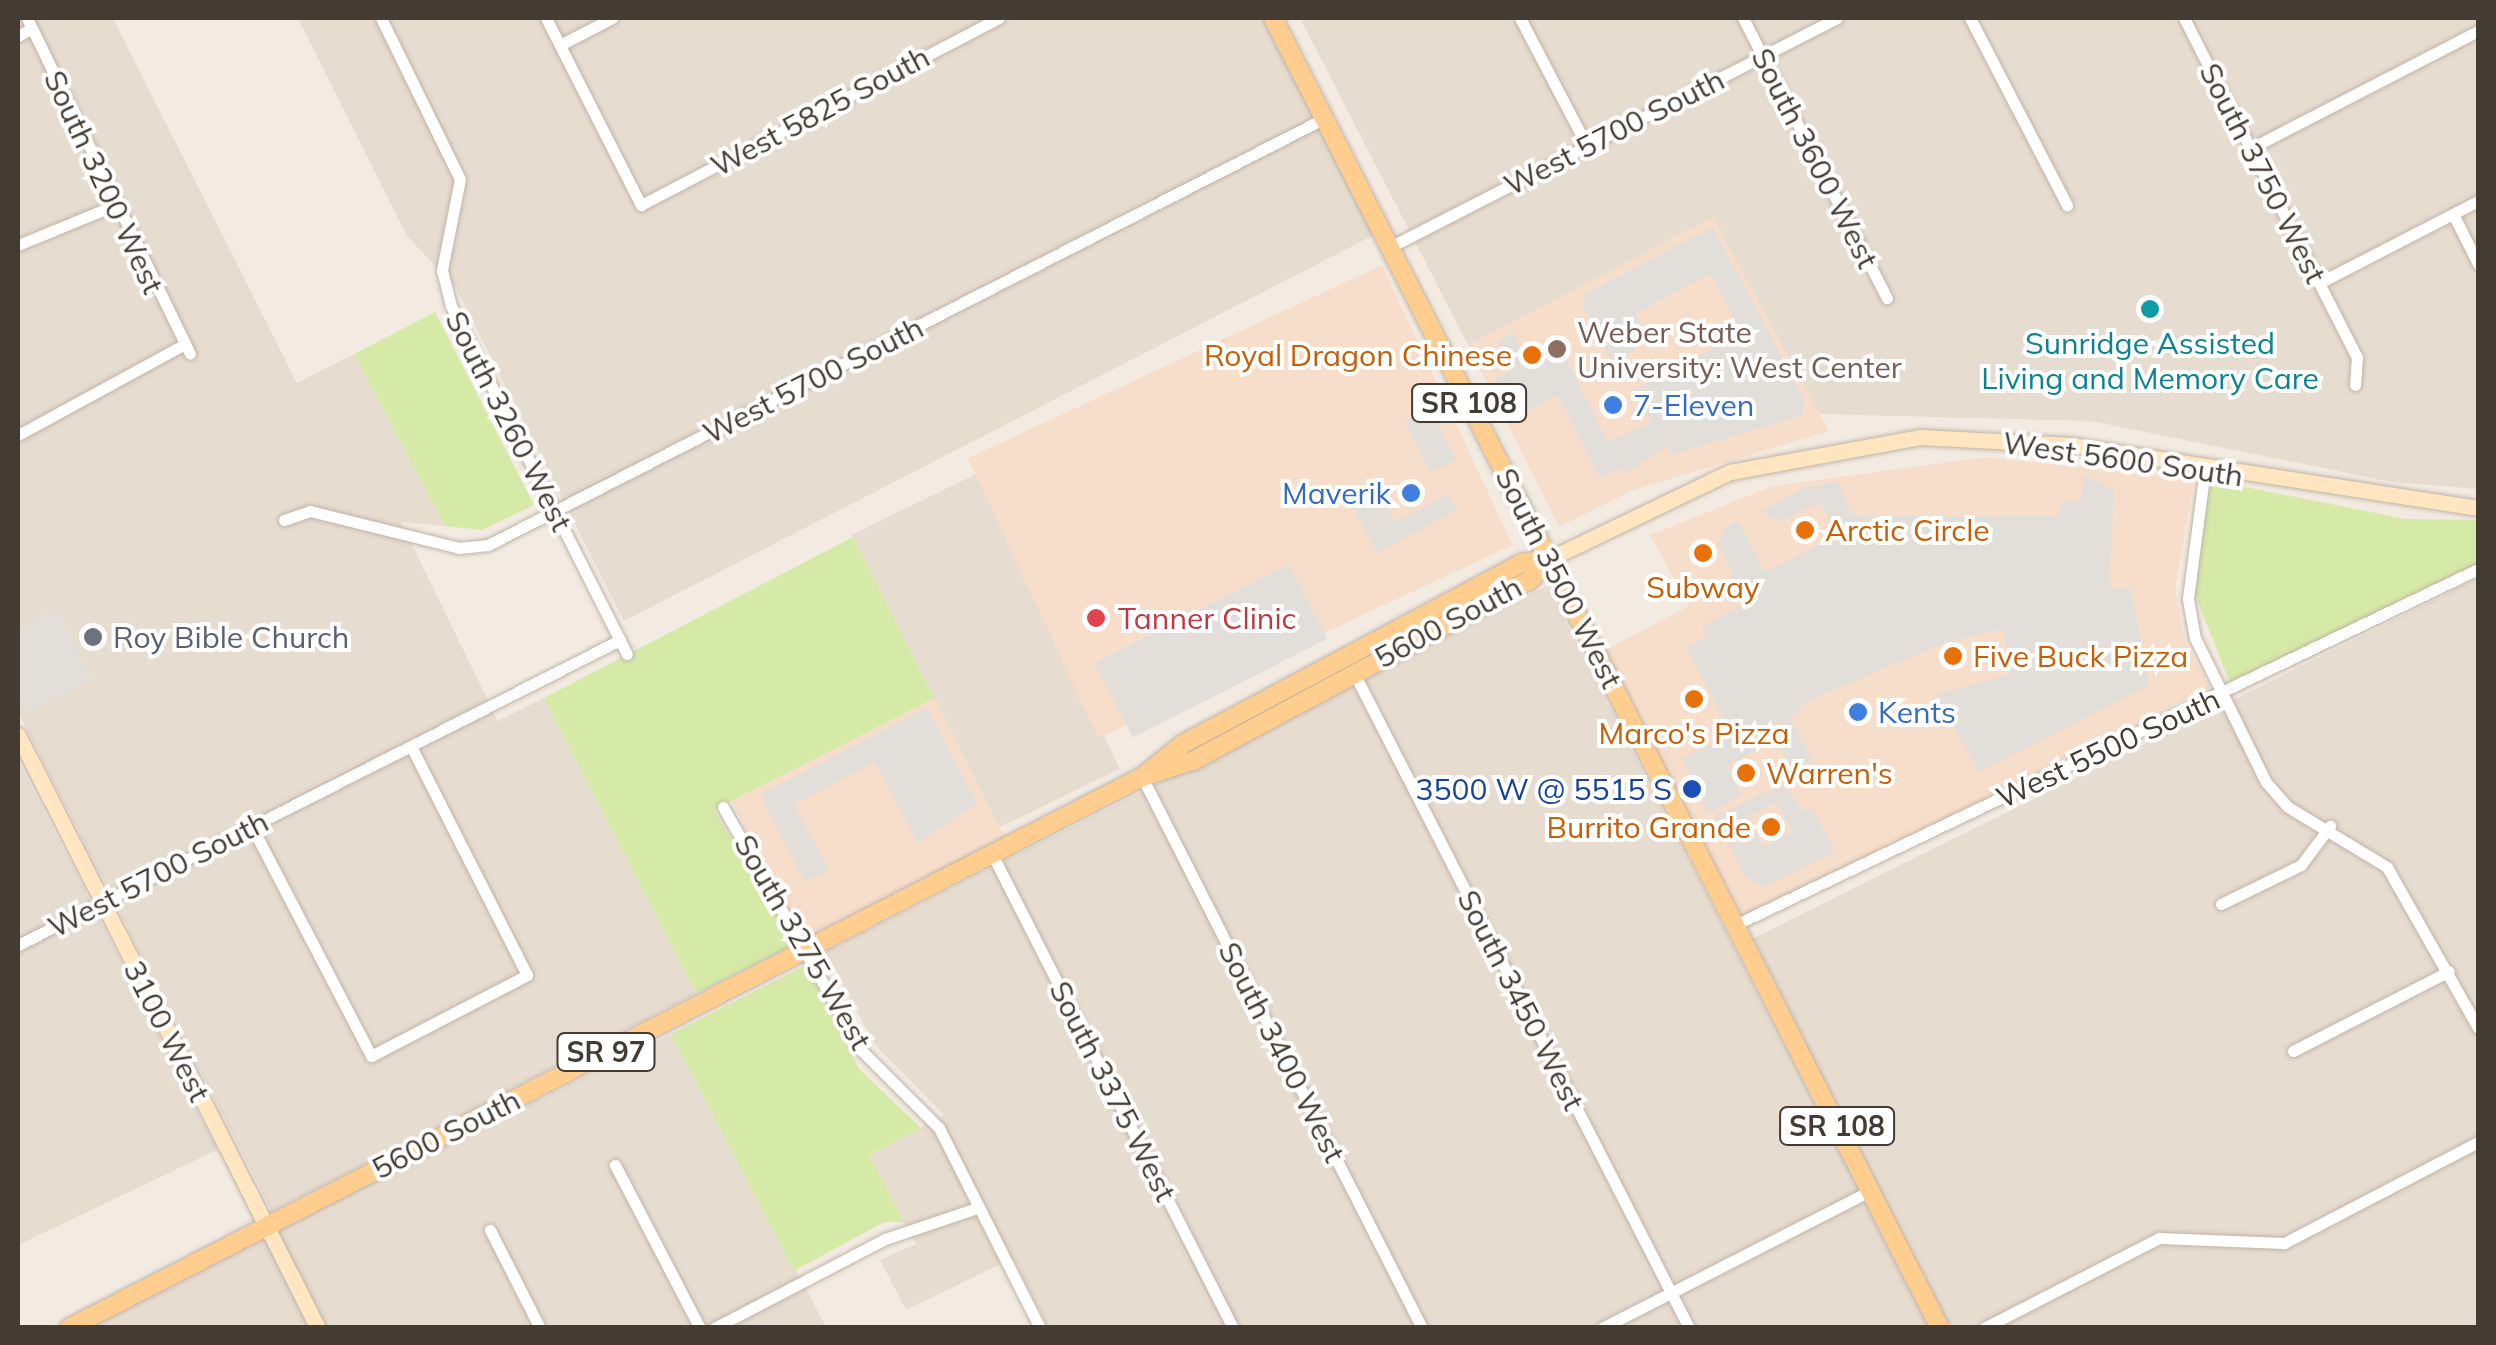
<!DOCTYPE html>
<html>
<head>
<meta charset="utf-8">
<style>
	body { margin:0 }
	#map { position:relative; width:2496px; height:1345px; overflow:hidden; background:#f3ebe2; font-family:Mulish,sans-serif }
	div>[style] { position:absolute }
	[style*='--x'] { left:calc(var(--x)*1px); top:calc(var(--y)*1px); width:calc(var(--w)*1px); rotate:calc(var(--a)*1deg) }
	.residential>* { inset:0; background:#e7dcd0; transform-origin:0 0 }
	.commercial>* { inset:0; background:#f7decb; transform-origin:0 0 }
	.green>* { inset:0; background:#d6eaa7 }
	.parking>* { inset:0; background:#e2dfdb; transform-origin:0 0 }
	.roads { filter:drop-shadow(0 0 2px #c1b4a7) drop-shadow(0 0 2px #c1b4a7) }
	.street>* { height:11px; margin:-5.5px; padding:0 5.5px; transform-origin:5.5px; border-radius:5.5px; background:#fff }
	.secondary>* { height:15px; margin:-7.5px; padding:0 7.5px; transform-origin:7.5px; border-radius:7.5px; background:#ffe6c0 }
	.primary>* { height:18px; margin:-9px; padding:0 9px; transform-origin:9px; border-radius:9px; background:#ffce8f }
	.dots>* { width:28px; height:28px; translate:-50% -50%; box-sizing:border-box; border:5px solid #fff; border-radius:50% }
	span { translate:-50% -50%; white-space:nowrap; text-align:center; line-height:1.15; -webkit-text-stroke:8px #fff; paint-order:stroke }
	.shield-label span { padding:2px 8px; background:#fff; border:2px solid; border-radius:8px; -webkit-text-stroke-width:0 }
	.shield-label { font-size:28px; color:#443b32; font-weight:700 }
	.street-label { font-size:30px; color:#443b32 }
	.education-label { font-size:30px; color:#785e54 }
	.left { translate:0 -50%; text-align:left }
	.culture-label { font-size:30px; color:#0d838f }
	.food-label { font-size:30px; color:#c56008 }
	.right { translate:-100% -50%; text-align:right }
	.shop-label { font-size:30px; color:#366cbe }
	.health-label { font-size:30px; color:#be3a42 }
	.worship-label { font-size:30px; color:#5b616d }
	.transit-label { font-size:30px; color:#164399 }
	.frame { position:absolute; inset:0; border:20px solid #443b32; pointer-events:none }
</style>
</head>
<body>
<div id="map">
	<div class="residential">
		<div style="clip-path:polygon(18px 18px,113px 18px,297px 383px,354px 354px,445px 526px,401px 522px,498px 721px,544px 698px,696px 993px,272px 1212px,18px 712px)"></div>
		<div style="clip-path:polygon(298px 18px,1264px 18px,1374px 235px,624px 621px,456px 288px,407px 236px)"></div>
		<div style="clip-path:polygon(1300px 18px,2478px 18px,2478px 489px,2392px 482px,2091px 421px,1819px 414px,1713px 218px,1468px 345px)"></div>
		<div style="left:976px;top:474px;width:328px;height:138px;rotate:64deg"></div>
		<div style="clip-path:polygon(2478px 578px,2478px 1327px,1948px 1327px,1750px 940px)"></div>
		<div style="clip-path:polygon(1547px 586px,1930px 1327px,1048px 1327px,1013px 1258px,906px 1310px,880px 1260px,916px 1244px,869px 1156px,944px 1115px,875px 1045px,825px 952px)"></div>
		<div style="clip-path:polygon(18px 760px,217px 1150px,18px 1245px)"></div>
		<div style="clip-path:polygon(671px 1034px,826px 1327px,323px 1327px,274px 1231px)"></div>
		<div style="clip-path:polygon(262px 1235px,309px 1327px,81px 1328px)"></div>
	</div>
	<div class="commercial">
		<div style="clip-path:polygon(1713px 218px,1829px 431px,1634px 490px,1559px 527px,1468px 345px)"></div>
		<div style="left:1382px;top:265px;width:309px;height:457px;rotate:65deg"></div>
		<div style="clip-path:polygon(1986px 457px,2194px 480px,2175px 591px,2185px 641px,2210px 687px,1740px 919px,1605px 650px,1689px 606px,1650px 535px,1772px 486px)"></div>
		<div style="left:934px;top:698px;width:159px;height:227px;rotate:63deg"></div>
	</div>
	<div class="green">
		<div style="clip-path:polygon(435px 312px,534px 505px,482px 530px,445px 526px,354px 354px)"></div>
		<div style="clip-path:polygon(2210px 480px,2406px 519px,2478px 520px,2478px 564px,2232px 688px,2192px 587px)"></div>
		<div style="clip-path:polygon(853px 537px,934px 698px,714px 810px,796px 944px,696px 993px,544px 698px)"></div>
		<div style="clip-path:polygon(806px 965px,859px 1069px,921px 1128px,869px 1155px,904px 1222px,884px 1222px,794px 1271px,671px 1034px)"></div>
	</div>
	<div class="parking">
		<div style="clip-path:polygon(1713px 227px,1804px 399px,1802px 415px,1672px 455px,1667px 445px,1624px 475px,1619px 467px,1600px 479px,1558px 395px,1513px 419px,1493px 381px,1512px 370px,1497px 341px,1514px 332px,1527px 360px,1547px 350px,1564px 355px,1608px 442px,1652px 423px,1634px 390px,1742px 333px,1711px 274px,1636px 313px,1647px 337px,1614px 368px,1582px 305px,1586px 293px)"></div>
		<div style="left:1429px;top:409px;width:57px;height:28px;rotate:62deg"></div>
		<div style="clip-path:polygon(2084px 475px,2114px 490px,2109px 587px,2131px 589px,2149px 685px,1979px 772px,1936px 694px,2011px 674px,2004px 629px,1944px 643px,1805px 702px,1790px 719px,1813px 761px,1794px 772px,1775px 740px,1727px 767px,1742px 795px,1709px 813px,1683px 758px,1731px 733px,1687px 648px,1707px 635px,1702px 626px,1747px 603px,1718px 543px,1726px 526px,1739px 521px,1765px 572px,1838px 535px,1820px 502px,1779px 522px,1762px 511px,1804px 488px,1837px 481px,1853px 516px,2059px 516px,2060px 502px,2080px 502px)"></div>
		<div style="clip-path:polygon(1373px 480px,1394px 522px,1449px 494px,1457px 510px,1377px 553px,1347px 494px)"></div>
		<div style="left:1289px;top:564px;width:84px;height:218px;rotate:63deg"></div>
		<div style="clip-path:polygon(57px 609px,91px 680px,28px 712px,18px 691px,18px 629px)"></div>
		<div style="clip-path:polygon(927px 707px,977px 803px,918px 843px,875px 762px,794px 804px,828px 870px,805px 882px,760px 795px)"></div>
		<div style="clip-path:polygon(evenodd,1782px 784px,1804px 811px,1812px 808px,1835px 852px,1763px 887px,1746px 877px,1714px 817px,1782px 784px,1776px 802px,1792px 832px,1763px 847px,1748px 817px,1776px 802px)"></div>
	</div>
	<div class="roads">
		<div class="street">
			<div style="--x:27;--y:18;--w:373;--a:64.1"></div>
			<div style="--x:381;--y:18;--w:179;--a:63.9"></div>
			<div style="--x:460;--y:179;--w:93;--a:101.2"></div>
			<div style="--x:442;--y:270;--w:37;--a:76"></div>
			<div style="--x:451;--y:306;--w:390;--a:63.2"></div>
			<div style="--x:546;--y:18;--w:210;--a:63.1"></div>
			<div style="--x:641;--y:205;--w:404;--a:-27.6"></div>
			<div style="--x:1520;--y:18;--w:144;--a:62.4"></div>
			<div style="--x:1743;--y:18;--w:315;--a:62.8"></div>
			<div style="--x:1970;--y:18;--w:211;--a:62.6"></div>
			<div style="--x:2184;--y:18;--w:381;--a:63"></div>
			<div style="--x:2357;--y:357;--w:28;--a:94"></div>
			<div style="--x:18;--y:36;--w:16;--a:-30"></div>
			<div style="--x:560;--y:45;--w:59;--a:-27.4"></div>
			<div style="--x:2251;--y:148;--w:255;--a:-27.3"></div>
			<div style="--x:2453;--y:214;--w:56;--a:63.4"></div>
			<div style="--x:18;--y:245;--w:108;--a:-22.3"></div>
			<div style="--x:1390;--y:247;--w:502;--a:-27.13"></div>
			<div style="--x:2319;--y:283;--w:179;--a:-27.3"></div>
			<div style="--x:18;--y:435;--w:186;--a:-28.6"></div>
			<div style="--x:2205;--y:469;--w:131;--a:97.5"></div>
			<div style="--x:2188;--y:599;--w:40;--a:80"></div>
			<div style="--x:2195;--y:638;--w:161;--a:63.8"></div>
			<div style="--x:2266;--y:782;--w:33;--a:49"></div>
			<div style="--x:2288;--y:807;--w:116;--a:31.2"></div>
			<div style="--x:2387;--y:867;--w:185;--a:60.5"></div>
			<div style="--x:284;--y:520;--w:28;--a:-19"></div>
			<div style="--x:310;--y:511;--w:154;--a:13.9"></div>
			<div style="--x:459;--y:548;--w:29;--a:-6"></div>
			<div style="--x:488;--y:545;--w:940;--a:-27.03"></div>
			<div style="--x:1354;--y:673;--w:736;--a:62.91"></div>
			<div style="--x:1142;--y:777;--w:618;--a:63.06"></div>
			<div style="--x:723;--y:807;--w:279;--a:60.4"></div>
			<div style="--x:861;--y:1050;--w:110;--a:45"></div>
			<div style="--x:939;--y:1128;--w:224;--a:63.2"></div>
			<div style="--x:252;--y:827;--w:258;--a:62.5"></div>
			<div style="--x:371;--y:1056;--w:176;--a:-27.4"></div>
			<div style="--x:527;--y:975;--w:257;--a:-116.9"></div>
			<div style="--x:992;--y:854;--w:532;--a:63.05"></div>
			<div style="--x:2221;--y:904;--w:89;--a:-26"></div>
			<div style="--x:2301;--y:865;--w:49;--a:-53.4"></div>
			<div style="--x:1735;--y:925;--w:824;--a:-25.6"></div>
			<div style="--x:18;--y:945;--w:675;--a:-26.87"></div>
			<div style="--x:2293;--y:1051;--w:175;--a:-27.1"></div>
			<div style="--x:615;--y:1165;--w:184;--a:62.5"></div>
			<div style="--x:490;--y:1230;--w:110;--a:63"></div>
			<div style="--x:714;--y:1328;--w:193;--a:-27.5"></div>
			<div style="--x:885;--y:1239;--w:97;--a:-18.6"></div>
			<div style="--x:1602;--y:1328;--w:301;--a:-27.1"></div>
			<div style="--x:1984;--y:1328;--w:197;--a:-27.2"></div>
			<div style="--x:2159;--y:1238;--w:125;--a:2.3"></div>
			<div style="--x:2284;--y:1243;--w:219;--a:-27.5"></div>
		</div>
		<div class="secondary">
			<div style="--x:1549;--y:559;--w:201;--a:-25.7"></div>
			<div style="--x:1730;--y:472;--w:194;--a:-10.4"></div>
			<div style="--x:1921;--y:437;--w:150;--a:3.1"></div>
			<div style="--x:2071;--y:445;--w:412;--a:8.8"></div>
			<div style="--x:18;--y:735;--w:665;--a:63.17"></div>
		</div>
		<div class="primary">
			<div style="--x:1273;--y:18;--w:1470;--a:63.02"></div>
			<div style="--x:1549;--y:559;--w:28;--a:132"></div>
			<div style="--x:1530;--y:580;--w:383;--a:151.8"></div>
			<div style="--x:1192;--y:761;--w:52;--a:162.3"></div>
			<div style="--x:1142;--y:777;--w:53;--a:-38.8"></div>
			<div style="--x:1183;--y:744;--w:384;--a:-28.1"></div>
			<div style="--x:1522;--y:563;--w:27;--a:-8"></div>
			<div style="--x:69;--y:1328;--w:1206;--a:-27.18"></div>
		</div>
	</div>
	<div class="dots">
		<div style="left:2150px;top:309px;background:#0f9aa8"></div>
		<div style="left:1557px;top:349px;background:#8d6e63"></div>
		<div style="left:1532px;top:355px;background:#e8710a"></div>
		<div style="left:1613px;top:405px;background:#3f7fe0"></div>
		<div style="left:1411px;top:493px;background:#3f7fe0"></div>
		<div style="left:1805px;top:530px;background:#e8710a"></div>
		<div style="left:1703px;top:553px;background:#e8710a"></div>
		<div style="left:1096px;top:618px;background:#e0444e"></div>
		<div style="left:93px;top:637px;background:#6b7280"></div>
		<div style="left:1953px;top:656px;background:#e8710a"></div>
		<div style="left:1694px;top:699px;background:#e8710a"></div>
		<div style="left:1858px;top:712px;background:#3f7fe0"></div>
		<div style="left:1746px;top:773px;background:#e8710a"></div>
		<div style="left:1692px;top:789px;background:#1a4fb4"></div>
		<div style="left:1771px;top:827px;background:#e8710a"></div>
	</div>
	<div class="shield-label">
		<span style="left:1469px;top:403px">SR 108</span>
		<span style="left:606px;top:1052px">SR 97</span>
		<span style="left:1837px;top:1126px">SR 108</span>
	</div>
	<div class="street-label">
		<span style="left:820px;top:111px;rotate:-28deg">West 5825 South</span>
		<span style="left:1614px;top:132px;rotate:-27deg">West 5700 South</span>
		<span style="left:1815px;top:158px;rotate:63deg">South 3600 West</span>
		<span style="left:2263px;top:173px;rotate:63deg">South 3750 West</span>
		<span style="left:104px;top:182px;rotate:65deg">South 3200 West</span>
		<span style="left:813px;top:380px;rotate:-27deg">West 5700 South</span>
		<span style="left:509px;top:421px;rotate:63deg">South 3260 West</span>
		<span style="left:2123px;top:459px;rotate:8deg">West 5600 South</span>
		<span style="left:1559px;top:578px;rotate:63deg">South 3500 West</span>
		<span style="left:1448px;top:622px;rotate:-28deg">5600 South</span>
		<span style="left:2108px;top:748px;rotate:-25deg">West 5500 South</span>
		<span style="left:158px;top:874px;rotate:-27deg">West 5700 South</span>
		<span style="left:803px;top:942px;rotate:60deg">South 3275 West</span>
		<span style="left:1521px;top:1000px;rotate:63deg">South 3450 West</span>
		<span style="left:167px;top:1031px;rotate:63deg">3100 West</span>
		<span style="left:1282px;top:1052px;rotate:63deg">South 3400 West</span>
		<span style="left:1113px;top:1091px;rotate:63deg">South 3375 West</span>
		<span style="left:446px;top:1134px;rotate:-27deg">5600 South</span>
	</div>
	<div class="education-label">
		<span class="left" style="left:1577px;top:349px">Weber State<br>University: West Center</span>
	</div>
	<div class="culture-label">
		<span style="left:2150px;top:360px">Sunridge Assisted<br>Living and Memory Care</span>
	</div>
	<div class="food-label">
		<span class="right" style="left:1512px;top:355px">Royal Dragon Chinese</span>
		<span class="left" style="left:1825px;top:530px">Arctic Circle</span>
		<span style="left:1703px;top:587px">Subway</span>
		<span class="left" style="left:1973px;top:656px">Five Buck Pizza</span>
		<span style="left:1694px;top:733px">Marco's Pizza</span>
		<span class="left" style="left:1766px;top:773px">Warren's</span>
		<span class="right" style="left:1751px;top:827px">Burrito Grande</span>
	</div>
	<div class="shop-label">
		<span class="left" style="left:1633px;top:405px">7-Eleven</span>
		<span class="right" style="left:1391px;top:493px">Maverik</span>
		<span class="left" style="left:1878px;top:712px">Kents</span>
	</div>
	<div class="health-label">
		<span class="left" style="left:1118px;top:618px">Tanner Clinic</span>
	</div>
	<div class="worship-label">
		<span class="left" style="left:113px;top:637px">Roy Bible Church</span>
	</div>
	<div class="transit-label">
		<span class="right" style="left:1672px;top:789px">3500 W @ 5515 S</span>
	</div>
	<div class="frame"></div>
</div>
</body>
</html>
